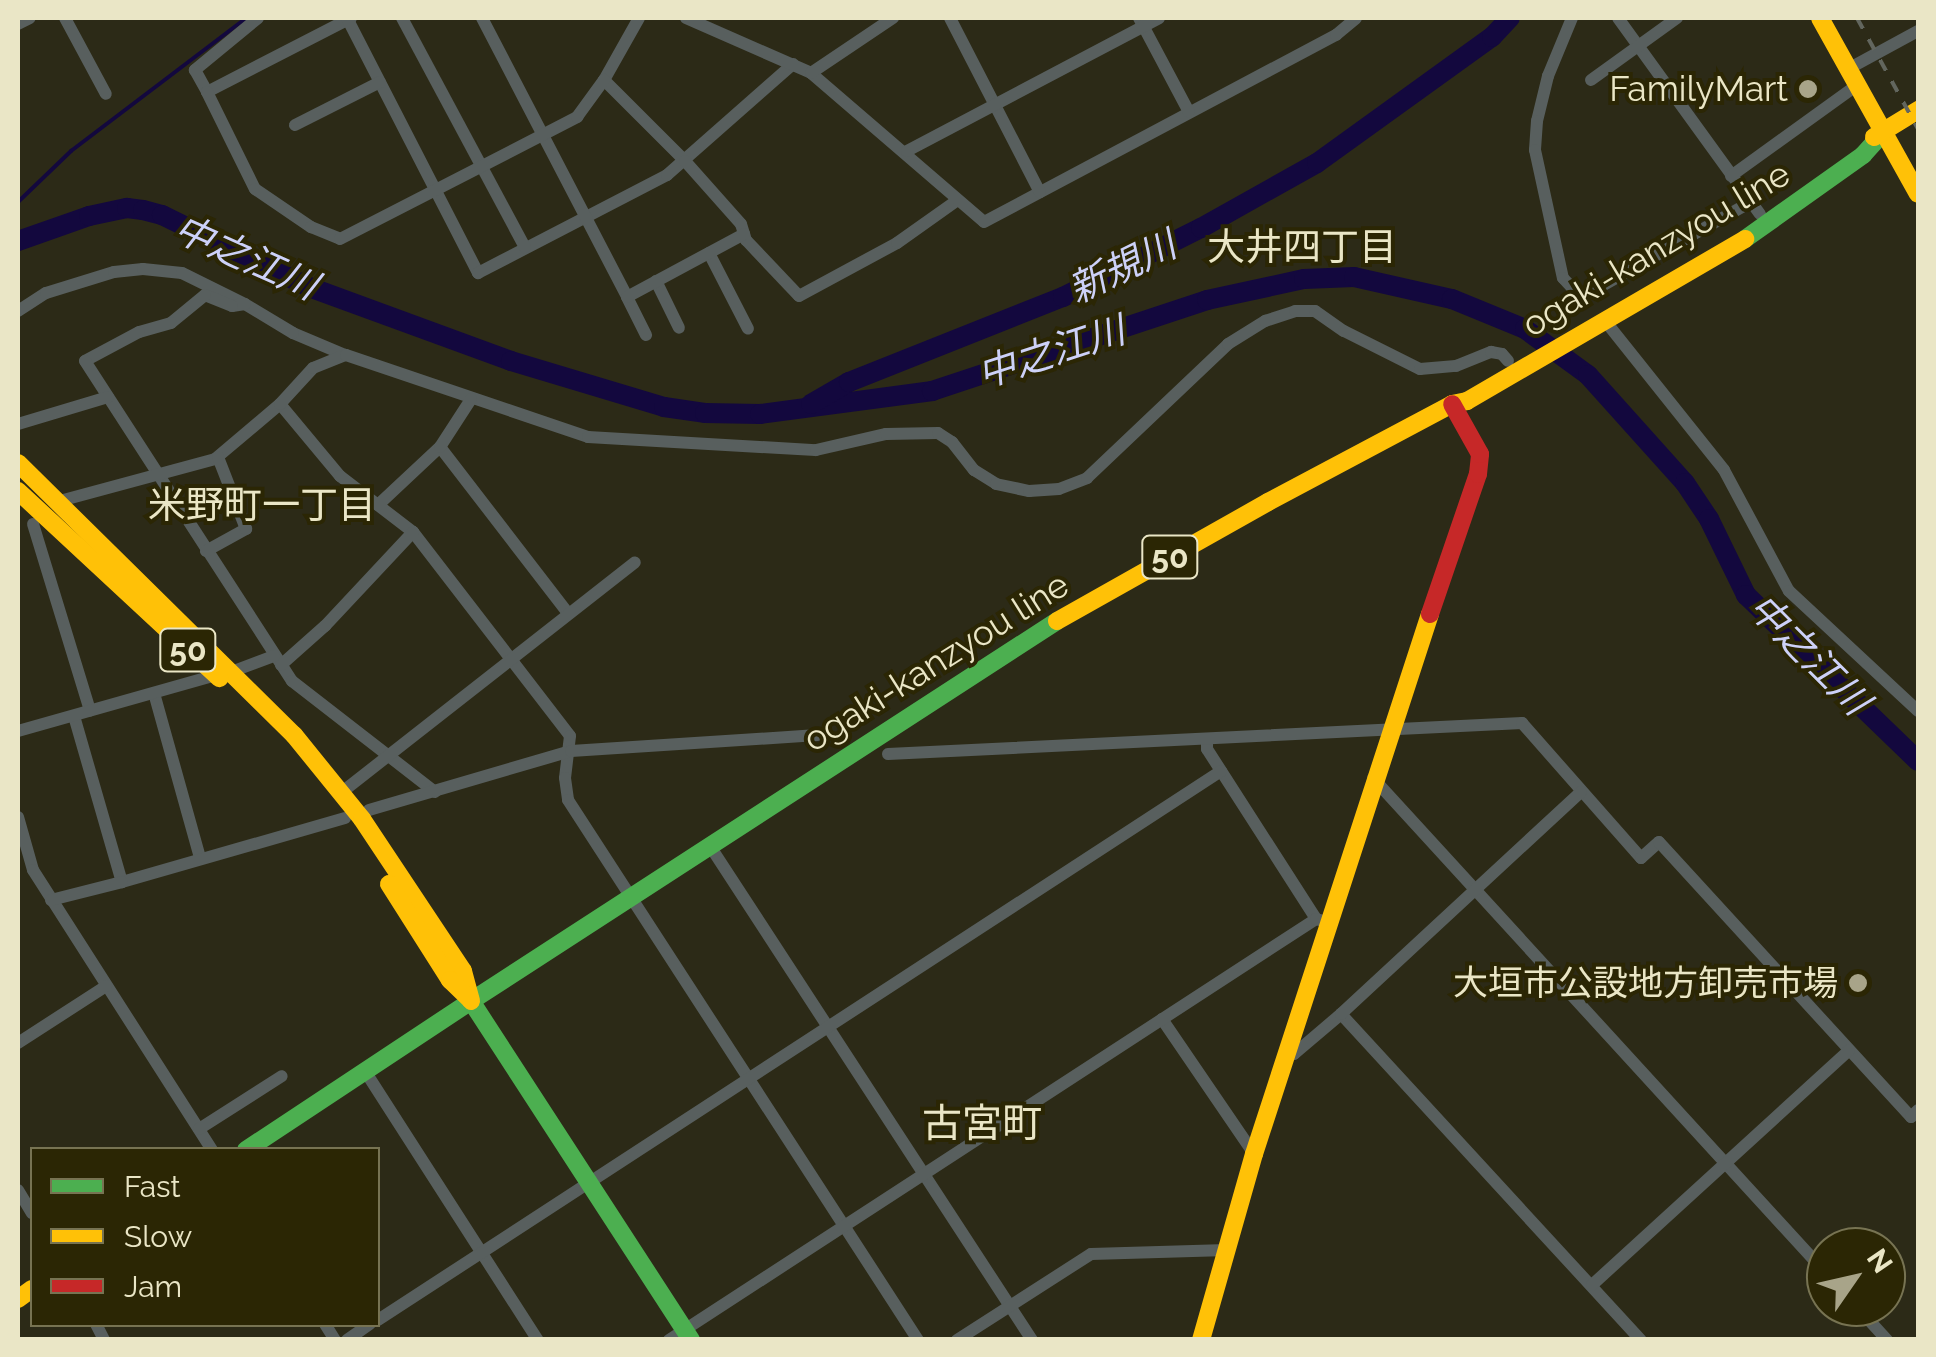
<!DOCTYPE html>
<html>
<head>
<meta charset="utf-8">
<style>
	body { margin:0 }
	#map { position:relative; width:1936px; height:1357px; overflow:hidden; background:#2c2a17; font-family:Raleway,"Noto Sans JP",sans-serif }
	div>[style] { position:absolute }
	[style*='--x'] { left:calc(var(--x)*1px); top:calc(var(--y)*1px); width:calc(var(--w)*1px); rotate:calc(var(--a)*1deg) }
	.stream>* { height:4px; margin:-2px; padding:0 2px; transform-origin:2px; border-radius:2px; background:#13083e }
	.river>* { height:20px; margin:-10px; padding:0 10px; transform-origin:10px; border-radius:10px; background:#13083e }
	.street>* { height:12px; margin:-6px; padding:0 6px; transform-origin:6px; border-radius:6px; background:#585f5e }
	.fast>* { height:18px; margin:-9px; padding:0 9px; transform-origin:9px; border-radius:9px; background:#4caf50 }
	.slow>* { height:18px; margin:-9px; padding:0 9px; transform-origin:9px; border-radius:9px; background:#ffc107 }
	.jam>* { height:18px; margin:-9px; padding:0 9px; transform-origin:9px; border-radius:9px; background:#c62828 }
	.rail>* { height:4px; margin-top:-2px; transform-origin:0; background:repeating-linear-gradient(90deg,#62665e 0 12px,transparent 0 24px) }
	.dots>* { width:28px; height:28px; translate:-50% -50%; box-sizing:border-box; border:5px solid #2b2604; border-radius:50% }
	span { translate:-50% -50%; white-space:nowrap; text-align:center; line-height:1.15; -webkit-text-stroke:8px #2b2604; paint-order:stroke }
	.shield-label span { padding:2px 8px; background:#2b2604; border:2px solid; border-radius:8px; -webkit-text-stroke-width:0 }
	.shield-label { font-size:32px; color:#eae6c6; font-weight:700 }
	.poi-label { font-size:35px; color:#eae6c6 }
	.right { translate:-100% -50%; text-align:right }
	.street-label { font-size:35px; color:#eae6c6 }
	.neighbourhood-label { font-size:38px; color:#eae6c6 }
	.water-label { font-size:38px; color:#cdd1f8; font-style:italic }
	.quarter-label { font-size:40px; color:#eae6c6 }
	.frame { position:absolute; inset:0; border:20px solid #eae6c6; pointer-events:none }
	.legend { position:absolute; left:30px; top:1147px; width:350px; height:180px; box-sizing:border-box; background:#2b2604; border:2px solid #777352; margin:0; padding:12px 18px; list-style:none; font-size:30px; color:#eae6c6 }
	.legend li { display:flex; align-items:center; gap:20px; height:50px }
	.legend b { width:50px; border:2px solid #777352 }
	.north { position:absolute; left:1806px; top:1227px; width:100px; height:100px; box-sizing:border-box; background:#2b2604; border:2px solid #777352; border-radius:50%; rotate:56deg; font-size:28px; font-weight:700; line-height:40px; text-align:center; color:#eae6c6 }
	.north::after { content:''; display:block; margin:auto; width:35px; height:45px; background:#a8a489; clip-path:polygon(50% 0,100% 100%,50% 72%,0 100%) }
</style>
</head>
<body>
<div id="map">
	<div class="stream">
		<div style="--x:18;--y:202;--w:74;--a:-43.9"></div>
		<div style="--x:71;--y:151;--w:220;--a:-37.2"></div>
	</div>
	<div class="river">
		<div style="--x:18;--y:241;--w:75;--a:-19.4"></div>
		<div style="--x:89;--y:216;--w:39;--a:-12"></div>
		<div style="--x:127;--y:208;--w:16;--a:7"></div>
		<div style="--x:143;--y:210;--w:20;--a:15"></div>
		<div style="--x:162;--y:215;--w:164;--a:26.1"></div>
		<div style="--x:309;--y:287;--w:215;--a:20.1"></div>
		<div style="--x:511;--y:361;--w:160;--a:16.7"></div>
		<div style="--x:664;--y:407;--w:41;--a:8.3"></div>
		<div style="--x:705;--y:413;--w:55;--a:1"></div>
		<div style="--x:760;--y:414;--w:174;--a:-7.6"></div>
		<div style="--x:932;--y:391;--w:290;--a:-18.3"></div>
		<div style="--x:1207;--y:300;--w:99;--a:-12.2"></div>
		<div style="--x:1304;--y:279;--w:50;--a:-2.3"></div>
		<div style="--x:1354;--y:277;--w:100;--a:12.7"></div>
		<div style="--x:1452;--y:299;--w:79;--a:22.3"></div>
		<div style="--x:1525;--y:329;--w:78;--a:36.1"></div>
		<div style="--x:1588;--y:375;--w:145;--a:48.1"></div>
		<div style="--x:1685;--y:483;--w:43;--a:56.3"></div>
		<div style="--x:1709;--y:519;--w:85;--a:64"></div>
		<div style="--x:1746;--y:595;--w:239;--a:44"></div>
		<div style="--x:811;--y:404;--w:44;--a:-30.1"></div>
		<div style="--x:849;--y:382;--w:230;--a:-21.7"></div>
		<div style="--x:1063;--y:297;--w:154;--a:-26.6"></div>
		<div style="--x:1201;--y:228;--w:133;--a:-29.3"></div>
		<div style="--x:1317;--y:163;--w:216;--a:-35.8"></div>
		<div style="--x:1492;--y:37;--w:26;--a:-47"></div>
	</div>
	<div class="street">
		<div style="--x:65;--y:18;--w:86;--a:61.7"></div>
		<div style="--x:258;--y:18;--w:82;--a:140.5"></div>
		<div style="--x:195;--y:70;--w:25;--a:61"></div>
		<div style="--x:207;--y:92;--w:162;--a:-27.2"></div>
		<div style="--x:347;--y:18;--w:287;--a:62.8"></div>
		<div style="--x:478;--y:273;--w:213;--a:-27.4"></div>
		<div style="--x:667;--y:175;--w:168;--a:-41.4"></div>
		<div style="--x:402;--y:18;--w:260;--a:61.8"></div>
		<div style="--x:482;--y:18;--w:314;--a:62.5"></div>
		<div style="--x:639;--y:18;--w:71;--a:119.4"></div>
		<div style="--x:604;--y:80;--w:115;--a:45"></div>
		<div style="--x:685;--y:161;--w:84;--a:48.4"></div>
		<div style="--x:741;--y:224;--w:17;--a:73"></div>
		<div style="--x:746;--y:240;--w:77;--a:46.6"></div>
		<div style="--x:799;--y:296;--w:111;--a:-28.4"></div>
		<div style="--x:897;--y:243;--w:72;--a:-35.4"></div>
		<div style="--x:686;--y:18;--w:137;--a:23.7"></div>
		<div style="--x:811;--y:73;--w:228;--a:40.7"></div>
		<div style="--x:984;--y:222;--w:399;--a:-28"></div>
		<div style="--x:1336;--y:35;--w:26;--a:-40"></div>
		<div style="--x:950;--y:18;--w:196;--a:62.7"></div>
		<div style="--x:1139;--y:18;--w:106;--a:62"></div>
		<div style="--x:1572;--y:18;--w:63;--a:112.5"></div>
		<div style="--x:1548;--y:76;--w:46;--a:103.7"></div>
		<div style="--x:1537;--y:121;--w:29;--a:94"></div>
		<div style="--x:1535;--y:150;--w:131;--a:77.7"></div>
		<div style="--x:1563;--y:278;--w:19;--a:47"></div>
		<div style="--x:1576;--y:292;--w:9;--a:27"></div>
		<div style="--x:1584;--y:296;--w:192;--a:-29.4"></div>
		<div style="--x:1618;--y:18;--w:242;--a:54.1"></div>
		<div style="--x:18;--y:24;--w:13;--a:-27"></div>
		<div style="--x:1848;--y:69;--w:80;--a:-28.5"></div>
		<div style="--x:811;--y:73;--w:99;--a:-33.9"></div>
		<div style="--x:1591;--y:80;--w:106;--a:-35.8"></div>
		<div style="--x:207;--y:92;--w:108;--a:63.7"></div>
		<div style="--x:255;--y:189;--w:68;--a:34.2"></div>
		<div style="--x:311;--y:227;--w:31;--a:22"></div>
		<div style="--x:340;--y:239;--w:267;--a:-27.2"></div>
		<div style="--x:577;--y:117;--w:46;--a:-53.9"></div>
		<div style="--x:295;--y:125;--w:95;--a:-26.8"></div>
		<div style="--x:907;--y:151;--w:285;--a:-27.8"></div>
		<div style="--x:1731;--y:176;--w:155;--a:-35.8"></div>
		<div style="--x:709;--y:253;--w:85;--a:62.8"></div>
		<div style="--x:656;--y:281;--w:52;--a:63.9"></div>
		<div style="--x:18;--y:311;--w:33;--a:-33"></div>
		<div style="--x:46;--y:293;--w:71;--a:-17.2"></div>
		<div style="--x:114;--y:272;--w:29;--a:-6"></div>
		<div style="--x:143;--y:269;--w:39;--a:6"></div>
		<div style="--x:182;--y:273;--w:68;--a:26.2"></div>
		<div style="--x:1606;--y:322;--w:189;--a:51.4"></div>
		<div style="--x:1724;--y:470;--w:137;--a:61.8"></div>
		<div style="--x:1789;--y:591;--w:176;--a:42.9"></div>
		<div style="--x:646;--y:335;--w:42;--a:-116.6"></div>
		<div style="--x:627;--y:297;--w:133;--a:-28.3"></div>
		<div style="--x:345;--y:355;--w:56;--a:-157.1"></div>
		<div style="--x:293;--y:333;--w:56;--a:-148.9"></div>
		<div style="--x:245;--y:304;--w:13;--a:171"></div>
		<div style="--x:232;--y:306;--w:29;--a:-158"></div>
		<div style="--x:205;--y:295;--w:44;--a:140.5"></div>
		<div style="--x:171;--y:323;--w:33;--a:164"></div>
		<div style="--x:139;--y:332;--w:61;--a:151.8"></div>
		<div style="--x:85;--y:361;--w:381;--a:57.1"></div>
		<div style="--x:292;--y:681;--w:181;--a:37.8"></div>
		<div style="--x:280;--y:404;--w:94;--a:50.2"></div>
		<div style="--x:340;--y:476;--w:92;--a:37.5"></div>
		<div style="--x:413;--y:532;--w:257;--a:52.4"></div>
		<div style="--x:570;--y:736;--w:42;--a:96.8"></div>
		<div style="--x:565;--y:778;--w:22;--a:82"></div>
		<div style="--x:568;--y:800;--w:644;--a:57.05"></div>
		<div style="--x:18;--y:424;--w:94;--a:-16.7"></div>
		<div style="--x:440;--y:447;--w:210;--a:52.4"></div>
		<div style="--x:56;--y:502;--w:165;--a:-15.1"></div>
		<div style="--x:215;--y:459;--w:85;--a:-40.2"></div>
		<div style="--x:280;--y:404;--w:49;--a:-47.5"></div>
		<div style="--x:313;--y:368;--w:35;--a:-22"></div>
		<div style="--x:346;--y:355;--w:256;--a:18.7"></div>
		<div style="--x:588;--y:437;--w:228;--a:3.3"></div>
		<div style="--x:816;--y:450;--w:72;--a:-12.9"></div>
		<div style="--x:886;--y:434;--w:52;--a:-1.1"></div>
		<div style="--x:938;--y:433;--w:17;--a:33"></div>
		<div style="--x:952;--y:442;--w:36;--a:52"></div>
		<div style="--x:974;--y:470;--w:26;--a:32"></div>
		<div style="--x:996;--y:484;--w:34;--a:12"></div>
		<div style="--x:1029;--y:491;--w:30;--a:-4"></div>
		<div style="--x:1059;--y:489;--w:30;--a:-21"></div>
		<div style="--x:1087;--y:478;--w:195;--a:-43.5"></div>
		<div style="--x:1228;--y:344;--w:44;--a:-31.9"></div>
		<div style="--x:1265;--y:321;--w:32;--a:-18"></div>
		<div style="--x:1295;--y:311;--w:20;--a:0"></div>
		<div style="--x:1315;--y:311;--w:35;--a:35"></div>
		<div style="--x:1344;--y:331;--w:85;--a:26.6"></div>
		<div style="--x:1420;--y:369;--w:36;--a:-5"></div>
		<div style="--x:1456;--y:366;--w:38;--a:-22"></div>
		<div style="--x:1491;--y:352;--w:11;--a:10"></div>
		<div style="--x:1502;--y:354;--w:9;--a:49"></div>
		<div style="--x:378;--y:505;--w:85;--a:-43.1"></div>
		<div style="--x:440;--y:447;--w:57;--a:-57.1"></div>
		<div style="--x:33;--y:524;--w:195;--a:73"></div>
		<div style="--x:206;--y:551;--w:46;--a:-28.8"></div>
		<div style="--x:246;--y:529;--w:77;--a:-111.3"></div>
		<div style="--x:281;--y:665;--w:59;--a:-41.6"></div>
		<div style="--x:325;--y:626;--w:129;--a:-46.9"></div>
		<div style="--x:231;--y:672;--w:46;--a:-20.4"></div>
		<div style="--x:154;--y:693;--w:171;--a:74.4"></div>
		<div style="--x:74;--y:716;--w:173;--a:73.9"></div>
		<div style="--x:122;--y:882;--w:232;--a:-16"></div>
		<div style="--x:18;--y:731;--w:206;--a:-15.8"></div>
		<div style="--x:1207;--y:739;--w:10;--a:90"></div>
		<div style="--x:1207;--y:749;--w:202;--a:57.3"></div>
		<div style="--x:888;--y:754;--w:635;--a:-2.8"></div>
		<div style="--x:1522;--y:723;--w:180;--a:48.6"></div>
		<div style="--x:1641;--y:858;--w:24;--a:-42"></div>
		<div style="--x:1659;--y:842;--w:373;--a:47.5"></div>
		<div style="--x:1911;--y:1117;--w:10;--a:-45"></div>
		<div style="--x:1373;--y:778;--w:671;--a:47.54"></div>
		<div style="--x:342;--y:792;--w:372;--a:-38.1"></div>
		<div style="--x:369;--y:810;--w:210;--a:-16.3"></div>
		<div style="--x:571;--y:751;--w:247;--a:-3.7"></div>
		<div style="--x:18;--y:817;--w:55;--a:74.2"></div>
		<div style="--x:33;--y:870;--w:332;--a:57.4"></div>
		<div style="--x:710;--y:846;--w:590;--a:56.9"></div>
		<div style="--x:51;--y:900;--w:73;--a:-14.2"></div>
		<div style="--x:1341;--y:1014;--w:443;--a:47.4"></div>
		<div style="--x:1162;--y:1019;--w:163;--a:55.7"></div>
		<div style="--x:18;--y:1043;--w:105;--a:-32.9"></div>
		<div style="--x:1285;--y:1055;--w:9;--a:-6"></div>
		<div style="--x:1294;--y:1054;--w:62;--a:-40.4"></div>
		<div style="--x:1341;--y:1014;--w:327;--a:-42.8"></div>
		<div style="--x:365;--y:1071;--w:320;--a:57.3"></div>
		<div style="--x:199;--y:1129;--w:98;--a:-32.6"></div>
		<div style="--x:18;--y:1190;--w:27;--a:59"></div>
		<div style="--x:1592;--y:1285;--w:348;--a:-42.4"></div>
		<div style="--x:1857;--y:1307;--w:45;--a:47.7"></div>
		<div style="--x:378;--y:1320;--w:1006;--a:-33.07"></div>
		<div style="--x:96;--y:1324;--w:18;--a:63"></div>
		<div style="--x:325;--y:1324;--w:19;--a:58"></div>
		<div style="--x:347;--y:1340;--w:28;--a:-35"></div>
		<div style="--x:669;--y:1340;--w:772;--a:-33.05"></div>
		<div style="--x:1316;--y:919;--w:11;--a:15"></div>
		<div style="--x:957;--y:1340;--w:159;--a:-32.7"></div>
		<div style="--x:1091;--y:1254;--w:136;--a:-1.7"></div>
	</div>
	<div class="fast">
		<div style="--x:1745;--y:239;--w:145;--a:-35.4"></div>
		<div style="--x:1863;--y:155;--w:31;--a:-48"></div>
		<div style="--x:471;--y:1001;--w:698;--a:-32.96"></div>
		<div style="--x:246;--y:1150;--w:270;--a:-33.5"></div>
		<div style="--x:471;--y:1001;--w:404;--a:57"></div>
	</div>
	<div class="slow">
		<div style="--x:1820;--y:18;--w:201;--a:60.9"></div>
		<div style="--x:1874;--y:137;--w:52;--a:-31.5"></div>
		<div style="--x:18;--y:463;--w:388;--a:44.6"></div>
		<div style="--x:294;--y:735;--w:108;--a:51"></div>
		<div style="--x:362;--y:819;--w:182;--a:56.4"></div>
		<div style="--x:463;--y:971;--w:31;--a:75"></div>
		<div style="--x:18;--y:491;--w:275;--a:42.9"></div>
		<div style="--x:1057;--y:621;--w:242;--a:-29.4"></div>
		<div style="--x:1268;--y:502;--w:208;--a:-28"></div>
		<div style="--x:1452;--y:404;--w:15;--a:-11"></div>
		<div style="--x:1467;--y:401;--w:322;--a:-30.2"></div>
		<div style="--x:389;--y:884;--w:114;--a:57.6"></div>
		<div style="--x:450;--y:980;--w:28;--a:44"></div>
		<div style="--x:18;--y:1299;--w:17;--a:-36"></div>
		<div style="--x:1201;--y:1340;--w:193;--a:-74.1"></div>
		<div style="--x:1254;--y:1154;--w:568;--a:-71.95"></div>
	</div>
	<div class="jam">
		<div style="--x:1430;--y:614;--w:148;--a:-71.1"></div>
		<div style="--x:1478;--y:474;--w:20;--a:-84"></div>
		<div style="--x:1480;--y:454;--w:57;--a:-119.2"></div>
	</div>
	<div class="rail">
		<div style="--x:1857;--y:18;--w:127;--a:61.2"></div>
	</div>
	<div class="dots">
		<div style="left:1808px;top:89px;background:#a8a489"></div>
		<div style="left:1858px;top:983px;background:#a8a489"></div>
	</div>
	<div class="shield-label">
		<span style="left:1170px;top:557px">50</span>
		<span style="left:188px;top:650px">50</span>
	</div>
	<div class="poi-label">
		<span class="right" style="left:1788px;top:89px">FamilyMart</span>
		<span class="right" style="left:1838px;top:983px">大垣市公設地方卸売市場</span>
	</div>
	<div class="street-label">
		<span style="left:1656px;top:249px;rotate:-31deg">ogaki-kanzyou line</span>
		<span style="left:936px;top:662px;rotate:-32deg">ogaki-kanzyou line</span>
	</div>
	<div class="neighbourhood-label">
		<span style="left:1302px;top:247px">大井四丁目</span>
		<span style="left:262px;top:505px">米野町一丁目</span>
	</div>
	<div class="water-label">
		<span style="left:246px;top:257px;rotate:24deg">中之江川</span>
		<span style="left:1122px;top:267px;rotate:-26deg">新規川</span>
		<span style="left:1051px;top:352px;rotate:-18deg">中之江川</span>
		<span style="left:1809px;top:654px;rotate:45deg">中之江川</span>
	</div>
	<div class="quarter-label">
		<span style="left:982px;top:1123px">古宮町</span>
	</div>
	<div class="frame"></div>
	<ul class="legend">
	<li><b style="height:12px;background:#4caf50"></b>Fast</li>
	<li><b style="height:12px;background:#ffc107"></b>Slow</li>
	<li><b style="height:12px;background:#c62828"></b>Jam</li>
	</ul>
	<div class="north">N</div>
</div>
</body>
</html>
